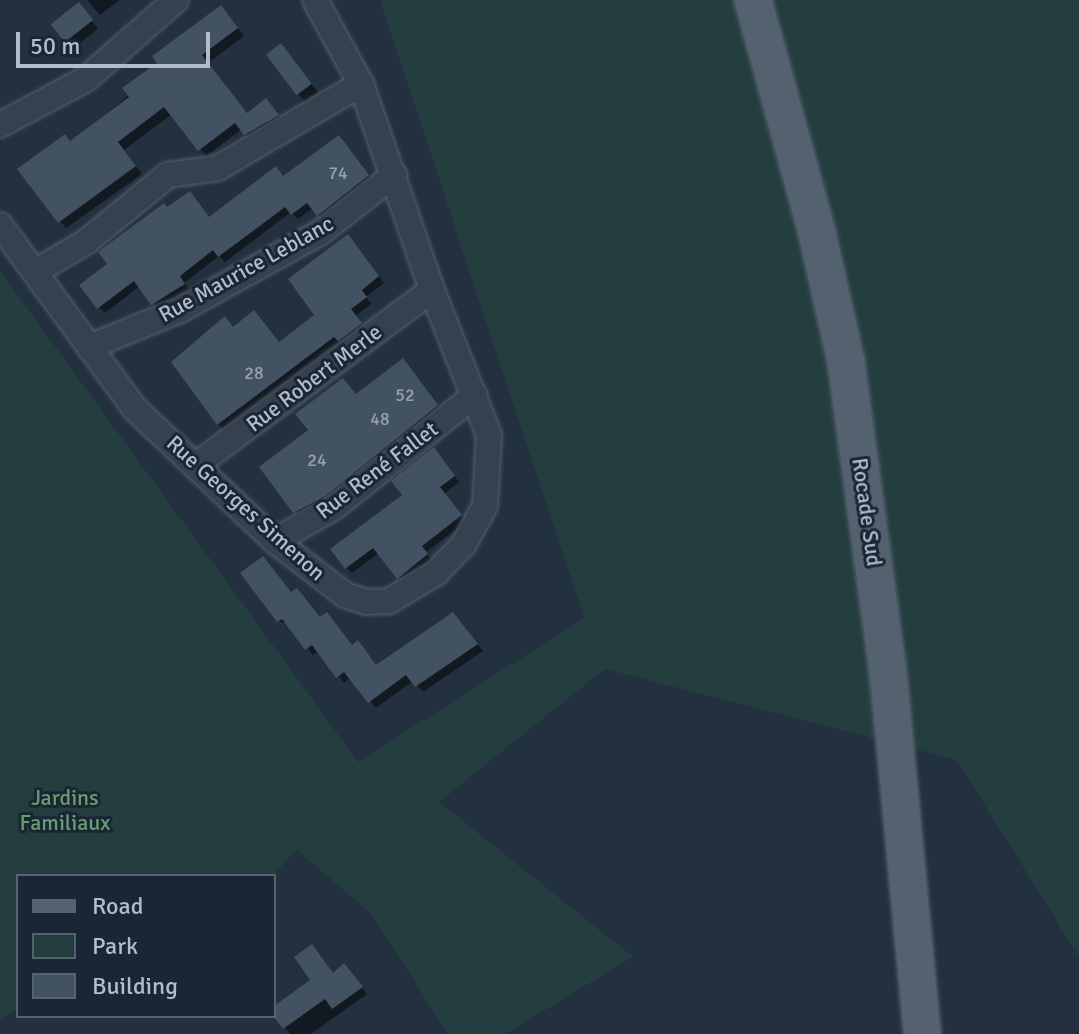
<!DOCTYPE html>
<html>
<head>
<meta charset="utf-8">
<style>
	body { margin:0 }
	#map { position:relative; width:1079px; height:1034px; overflow:hidden; background:#22303f; font-family:Signika,sans-serif }
	div>[style] { position:absolute }
	[style*='--x'] { left:calc(var(--x)*1px); top:calc(var(--y)*1px); width:calc(var(--w)*1px); rotate:calc(var(--a)*1deg) }
	.green>* { inset:0; background:#243e40 }
	.shadow>* { inset:0; background:#0007 }
	.building>* { inset:0; background:#435263; transform-origin:0 0 }
	.roads { filter:drop-shadow(0 0 2px #545f6d) drop-shadow(0 0 2px #545f6d) }
	.street>* { height:24px; margin:-12px; padding:0 12px; transform-origin:12px; border-radius:12px; background:#36414f }
	.primary>* { height:36px; margin:-18px; padding:0 18px; transform-origin:18px; border-radius:18px; background:#54616f }
	span { translate:-50% -50%; white-space:nowrap; text-align:center; line-height:1.15; -webkit-text-stroke:6px #1b2634; paint-order:stroke }
	.number-label { font-size:18px; color:#96a2b0 }
	.number-label span { -webkit-text-stroke-width:0 }
	.street-label { font-size:22px; color:#b2bcca }
	.park-label { font-size:22px; color:#679d71 }
	.legend { position:absolute; left:16px; top:874px; width:260px; height:144px; box-sizing:border-box; background:#1b2634; border:2px solid #576270; margin:0; padding:10px 14px; list-style:none; font-size:24px; color:#b2bcca }
	.legend li { display:flex; align-items:center; gap:16px; height:40px }
	.legend b { width:40px; border:2px solid #576270 }
	.scale { position:absolute; left:16px; top:32px; width:194px; height:36px; box-sizing:border-box; border:4px solid #b2bcca; border-top:0; padding-left:10px; font-size:24px; line-height:28px; white-space:nowrap; color:#b2bcca; -webkit-text-stroke:6px #1b2634; paint-order:stroke }
</style>
</head>
<body>
<div id="map">
	<div class="green">
		<div style="clip-path:polygon(380px 0,1079px 0,1079px 957px,957px 760px,605px 669px,439px 802px,633px 957px,505px 1034px,448px 1034px,372px 915px,296px 849px,273px 876px,18px 876px,18px 1007px,0 1022px,0 271px,358px 762px,584px 618px)"></div>
	</div>
	<div class="shadow">
		<div style="clip-path:polygon(87px 0,120px 0,100px 15px)"></div>
		<div style="clip-path:polygon(86px 12px,98px 29px,72px 49px,52px 25px)"></div>
		<div style="clip-path:polygon(227px 14px,244px 36px,208px 63px,248px 115px,273px 108px,284px 122px,252px 141px,242px 129px,206px 156px,172px 114px,124px 150px,142px 174px,66px 228px,60px 221px,71px 143px)"></div>
		<div style="clip-path:polygon(281px 45px,318px 92px,305px 102px,298px 94px)"></div>
		<div style="clip-path:polygon(344px 143px,374px 182px,324px 221px,313px 208px,298px 219px,291px 212px,225px 262px,219px 256px,184px 283px,190px 290px,159px 310px,140px 286px,105px 313px,99px 307px,210px 219px)"></div>
		<div style="clip-path:polygon(354px 242px,384px 283px,366px 297px,372px 304px,355px 316px,366px 330px,224px 430px,218px 424px,234px 328px,279px 344px,317px 315px)"></div>
		<div style="clip-path:polygon(409px 367px,443px 413px,301px 519px,262px 467px,356px 396px)"></div>
		<div style="clip-path:polygon(439px 455px,459px 482px,444px 494px,466px 522px,426px 552px,432px 561px,404px 583px,379px 553px,352px 573px,346px 568px)"></div>
		<div style="clip-path:polygon(243px 573px,292px 594px,377px 667px,460px 621px,483px 651px,423px 692px,413px 681px,376px 708px,351px 677px,344px 683px,318px 651px,313px 655px,289px 625px,279px 621px)"></div>
		<div style="clip-path:polygon(350px 972px,367px 994px,311px 1034px,290px 1034px,274px 1014px,313px 980px)"></div>
	</div>
	<div class="building">
		<div style="left:79px;top:2px;width:23px;height:36px;rotate:52deg"></div>
		<div style="clip-path:polygon(221px 5px,238px 28px,202px 55px,247px 113px,266px 98px,279px 115px,244px 135px,235px 123px,198px 151px,164px 107px,118px 142px,136px 166px,58px 223px,17px 169px,65px 134px,70px 141px,129px 97px,122px 88px,157px 63px,152px 56px)"></div>
		<div style="left:281px;top:43px;width:51px;height:19px;rotate:53deg"></div>
		<div style="clip-path:polygon(339px 135px,369px 175px,317px 216px,307px 203px,291px 215px,285px 207px,218px 257px,213px 250px,180px 276px,185px 284px,151px 305px,134px 281px,97px 309px,79px 285px,107px 264px,98px 252px,164px 203px,167px 207px,190px 191px,209px 217px,276px 166px,283px 176px)"></div>
		<div style="clip-path:polygon(348px 234px,379px 276px,362px 290px,367px 297px,351px 309px,362px 323px,338px 341px,334px 337px,217px 425px,171px 362px,225px 316px,233px 327px,254px 310px,279px 342px,314px 315px,288px 279px)"></div>
		<div style="clip-path:polygon(403px 358px,438px 405px,325px 496px,293px 513px,259px 467px,308px 430px,295px 414px,343px 378px,356px 394px)"></div>
		<div style="clip-path:polygon(434px 447px,455px 476px,440px 487px,462px 515px,422px 546px,428px 554px,397px 579px,373px 548px,345px 569px,330px 549px,402px 495px,391px 481px)"></div>
		<div style="clip-path:polygon(263px 556px,291px 592px,297px 588px,320px 617px,327px 612px,352px 645px,358px 640px,376px 665px,453px 612px,478px 644px,415px 687px,406px 675px,368px 703px,344px 672px,336px 678px,312px 645px,305px 650px,282px 619px,277px 622px,240px 573px)"></div>
		<div style="clip-path:polygon(312px 944px,333px 973px,344px 963px,363px 987px,332px 1009px,325px 999px,283px 1029px,274px 1017px,274px 1006px,310px 980px,294px 957px)"></div>
	</div>
	<div class="roads">
		<div class="street">
			<div style="--x:0;--y:125;--w:98;--a:-28.1"></div>
			<div style="--x:86;--y:79;--w:120;--a:-41.3"></div>
			<div style="--x:0;--y:225;--w:228;--a:53.7"></div>
			<div style="--x:135;--y:409;--w:192;--a:43.3"></div>
			<div style="--x:275;--y:541;--w:88;--a:37.6"></div>
			<div style="--x:345;--y:595;--w:22;--a:18"></div>
			<div style="--x:366;--y:602;--w:23;--a:-2"></div>
			<div style="--x:389;--y:601;--w:55;--a:-30.8"></div>
			<div style="--x:436;--y:573;--w:40;--a:-46"></div>
			<div style="--x:464;--y:544;--w:43;--a:-61.1"></div>
			<div style="--x:485;--y:506;--w:71;--a:-86.8"></div>
			<div style="--x:489;--y:435;--w:156;--a:-111.5"></div>
			<div style="--x:432;--y:290;--w:218;--a:-109"></div>
			<div style="--x:361;--y:84;--w:96;--a:-118.7"></div>
			<div style="--x:38;--y:270;--w:56;--a:-30.3"></div>
			<div style="--x:86;--y:242;--w:106;--a:-39.3"></div>
			<div style="--x:168;--y:175;--w:50;--a:-8"></div>
			<div style="--x:218;--y:168;--w:166;--a:-30.4"></div>
			<div style="--x:89;--y:347;--w:98;--a:-22.1"></div>
			<div style="--x:180;--y:310;--w:161;--a:-29"></div>
			<div style="--x:321;--y:232;--w:93;--a:-38"></div>
			<div style="--x:195;--y:466;--w:295;--a:-36.6"></div>
			<div style="--x:275;--y:541;--w:67;--a:-29.6"></div>
			<div style="--x:333;--y:508;--w:181;--a:-38.5"></div>
		</div>
		<div class="primary">
			<div style="--x:753;--y:0;--w:242;--a:74.6"></div>
			<div style="--x:817;--y:233;--w:132;--a:77.3"></div>
			<div style="--x:846;--y:362;--w:312;--a:82.3"></div>
			<div style="--x:888;--y:671;--w:365;--a:84.6"></div>
		</div>
	</div>
	<div class="number-label">
		<span style="left:338px;top:173px">74</span>
		<span style="left:254px;top:373px">28</span>
		<span style="left:405px;top:395px">52</span>
		<span style="left:380px;top:419px">48</span>
		<span style="left:317px;top:460px">24</span>
	</div>
	<div class="street-label">
		<span style="left:246px;top:269px;rotate:-29deg">Rue Maurice Leblanc</span>
		<span style="left:314px;top:378px;rotate:-37deg">Rue Robert Merle</span>
		<span style="left:377px;top:470px;rotate:-37deg">Rue René Fallet</span>
		<span style="left:246px;top:508px;rotate:42deg">Rue Georges Simenon</span>
		<span style="left:867px;top:512px;rotate:82deg">Rocade Sud</span>
	</div>
	<div class="park-label">
		<span style="left:65px;top:810px">Jardins<br>Familiaux</span>
	</div>
	<ul class="legend">
	<li><b style="height:10px;background:#54616f"></b>Road</li>
	<li><b style="height:22px;background:#243e40"></b>Park</li>
	<li><b style="height:22px;background:#435263"></b>Building</li>
	</ul>
	<div class="scale">50 m</div>
</div>
</body>
</html>
